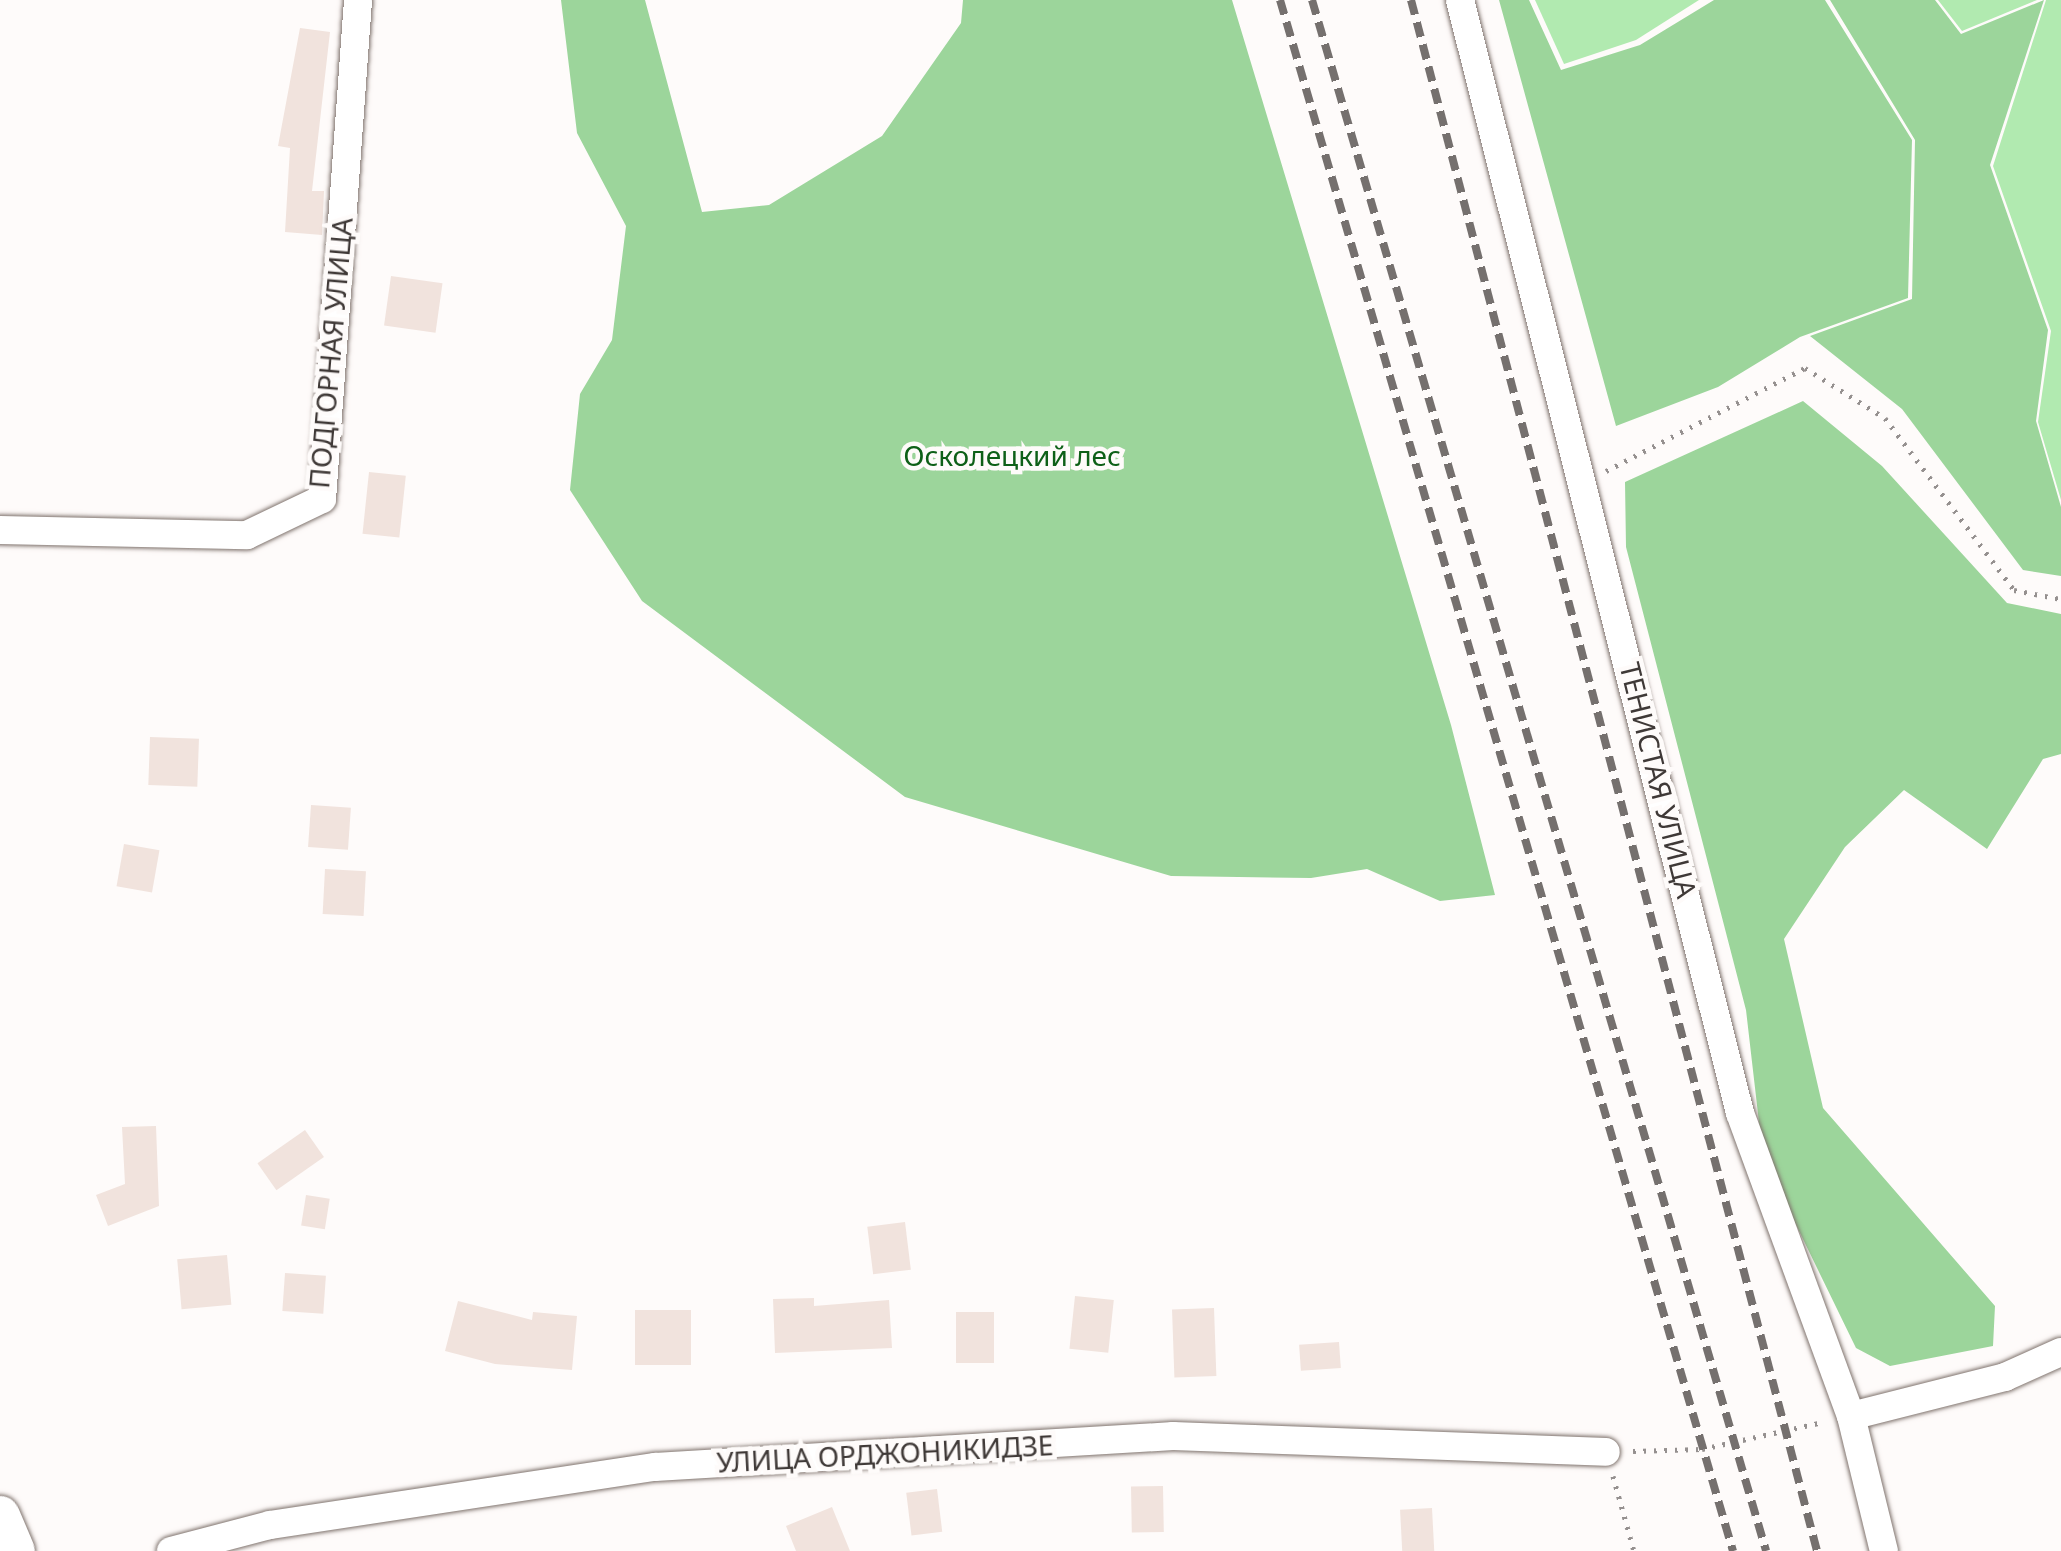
<!DOCTYPE html>
<html>
<head>
<meta charset="utf-8">
<style>
	body { margin:0 }
	#map { position:relative; width:2061px; height:1551px; overflow:hidden; background:#fefbfa; font-family:"Noto Sans",sans-serif }
	div>[style] { position:absolute }
	[style*='--x'] { left:calc(var(--x)*1px); top:calc(var(--y)*1px); width:calc(var(--w)*1px); rotate:calc(var(--a)*1deg) }
	.green>* { inset:0; background:#b1eab0 }
	.forest>* { inset:0; background:#9cd59b }
	.building>* { inset:0; background:#f1e3dd; transform-origin:0 0 }
	.path>* { height:5px; margin-top:-2.5px; transform-origin:0; background:repeating-linear-gradient(90deg,#95908f 0 2.5px,transparent 0 10.5px) }
	.roads { filter:drop-shadow(0 0 2px #80746e) drop-shadow(0 0 2px #80746e) }
	.minor>* { height:28px; margin:-14px; padding:0 14px; transform-origin:14px; border-radius:14px; background:#fff }
	.secondary>* { height:40px; margin:-20px; padding:0 20px; transform-origin:20px; border-radius:20px; background:#fff }
	.rail>* { height:8px; margin-top:-4px; transform-origin:0; background:repeating-linear-gradient(90deg,#75706e 0 15px,transparent 0 23px) }
	span { translate:-50% -50%; white-space:nowrap; text-align:center; line-height:1.15; -webkit-text-stroke:9px #fefbfa; paint-order:stroke }
	.street-label { font-size:28px; color:#3f3937 }
	.park-label { font-size:28px; color:#0e6018 }
</style>
</head>
<body>
<div id="map">
	<div class="green">
		<div style="clip-path:polygon(1535px 0,1699px 0,1636px 40px,1564px 64px)"></div>
		<div style="clip-path:polygon(1938px 0,2037px 0,1962px 31px)"></div>
		<div style="clip-path:polygon(2046px 0,2061px 0,2061px 500px,2038px 422px,2051px 331px,1993px 166px)"></div>
	</div>
	<div class="forest">
		<div style="clip-path:polygon(561px 0,645px 0,702px 212px,769px 205px,882px 136px,961px 23px,963px 0,1232px 0,1451px 725px,1495px 895px,1440px 901px,1367px 869px,1311px 878px,1171px 876px,905px 797px,642px 601px,570px 490px,580px 394px,612px 340px,626px 226px,577px 133px)"></div>
		<div style="clip-path:polygon(1499px 0,1529px 0,1561px 70px,1640px 45px,1714px 0,1825px 0,1912px 140px,1908px 298px,1800px 337px,1718px 387px,1616px 426px)"></div>
		<div style="clip-path:polygon(1830px 0,1935px 0,1961px 34px,2044px 0,1990px 165px,2048px 330px,2036px 421px,2061px 507px,2061px 576px,2023px 570px,1902px 409px,1810px 336px,1912px 299px,1915px 140px)"></div>
		<div style="clip-path:polygon(1803px 401px,1882px 466px,2007px 603px,2061px 614px,2061px 754px,2043px 759px,1987px 849px,1904px 790px,1845px 847px,1784px 939px,1823px 1108px,1995px 1306px,1993px 1346px,1890px 1366px,1856px 1348px,1763px 1157px,1746px 1010px,1626px 547px,1625px 482px)"></div>
	</div>
	<div class="building">
		<div style="clip-path:polygon(300px 28px,330px 32px,312px 191px,324px 191px,322px 235px,285px 232px,290px 148px,278px 146px)"></div>
		<div style="left:391px;top:276px;width:52px;height:50px;rotate:8deg"></div>
		<div style="left:369px;top:472px;width:37px;height:62px;rotate:6deg"></div>
		<div style="left:150px;top:737px;width:49px;height:48px;rotate:2deg"></div>
		<div style="left:311px;top:805px;width:40px;height:42px;rotate:4deg"></div>
		<div style="left:124px;top:844px;width:36px;height:43px;rotate:10deg"></div>
		<div style="left:325px;top:869px;width:41px;height:45px;rotate:3deg"></div>
		<div style="clip-path:polygon(156px 1126px,159px 1206px,108px 1226px,96px 1195px,125px 1184px,122px 1127px)"></div>
		<div style="left:305px;top:1130px;width:33px;height:58px;rotate:55deg"></div>
		<div style="left:306px;top:1195px;width:24px;height:31px;rotate:9deg"></div>
		<div style="left:905px;top:1222px;width:48px;height:38px;rotate:83deg"></div>
		<div style="left:227px;top:1255px;width:50px;height:50px;rotate:85deg"></div>
		<div style="left:285px;top:1273px;width:41px;height:38px;rotate:4deg"></div>
		<div style="left:1075px;top:1296px;width:39px;height:53px;rotate:6deg"></div>
		<div style="clip-path:polygon(814px 1298px,814px 1306px,889px 1300px,892px 1348px,775px 1353px,773px 1299px)"></div>
		<div style="clip-path:polygon(458px 1301px,532px 1320px,533px 1312px,577px 1316px,572px 1370px,495px 1364px,445px 1351px)"></div>
		<div style="left:1214px;top:1308px;width:68px;height:42px;rotate:88deg"></div>
		<div style="left:635px;top:1310px;width:56px;height:55px"></div>
		<div style="left:956px;top:1312px;width:38px;height:51px"></div>
		<div style="left:1339px;top:1342px;width:26px;height:40px;rotate:86deg"></div>
		<div style="left:1163px;top:1486px;width:46px;height:32px;rotate:89deg"></div>
		<div style="left:937px;top:1489px;width:43px;height:31px;rotate:83deg"></div>
		<div style="clip-path:polygon(832px 1507px,850px 1551px,796px 1551px,786px 1526px)"></div>
		<div style="left:1432px;top:1508px;width:43px;height:32px;rotate:87deg"></div>
	</div>
	<div class="path">
		<div style="--x:1606;--y:471;--w:224;--a:-27.4"></div>
		<div style="--x:1805;--y:368;--w:94;--a:32"></div>
		<div style="--x:1885;--y:418;--w:215;--a:53.1"></div>
		<div style="--x:2014;--y:590;--w:48;--a:10.8"></div>
		<div style="--x:1633;--y:1451;--w:69;--a:-1.7"></div>
		<div style="--x:1702;--y:1449;--w:124;--a:-12.6"></div>
		<div style="--x:1613;--y:1476;--w:78;--a:74.4"></div>
	</div>
	<div class="roads">
		<div class="minor">
			<div style="--x:1460;--y:0;--w:1148;--a:75.88"></div>
			<div style="--x:1740;--y:1113;--w:323;--a:69.9"></div>
			<div style="--x:1851;--y:1416;--w:139;--a:76.3"></div>
			<div style="--x:0;--y:530;--w:247;--a:1.2"></div>
			<div style="--x:247;--y:535;--w:83;--a:-25.6"></div>
			<div style="--x:322;--y:499;--w:500;--a:-85.87"></div>
			<div style="--x:1851;--y:1416;--w:159;--a:-14.2"></div>
			<div style="--x:2005;--y:1377;--w:61;--a:-24.1"></div>
			<div style="--x:171;--y:1551;--w:102;--a:-14.7"></div>
			<div style="--x:270;--y:1525;--w:389;--a:-8.6"></div>
			<div style="--x:655;--y:1467;--w:519;--a:-3.42"></div>
			<div style="--x:1173;--y:1436;--w:433;--a:2.1"></div>
		</div>
		<div class="secondary">
			<div style="--x:0;--y:1516;--w:38;--a:67"></div>
		</div>
	</div>
	<div class="rail">
		<div style="--x:1280;--y:0;--w:1616;--a:73.72"></div>
		<div style="--x:1312;--y:0;--w:1616;--a:73.68"></div>
		<div style="--x:1411;--y:0;--w:1603;--a:75.33"></div>
	</div>
	<div class="street-label">
		<span style="left:330px;top:353px;rotate:-85deg">ПОДГОРНАЯ УЛИЦА</span>
		<span style="left:1659px;top:780px;rotate:76deg">ТЕНИСТАЯ УЛИЦА</span>
		<span style="left:885px;top:1453px;rotate:-3deg">УЛИЦА ОРДЖОНИКИДЗЕ</span>
	</div>
	<div class="park-label">
		<span style="left:1012px;top:455px">Осколецкий лес</span>
	</div>
</div>
</body>
</html>
